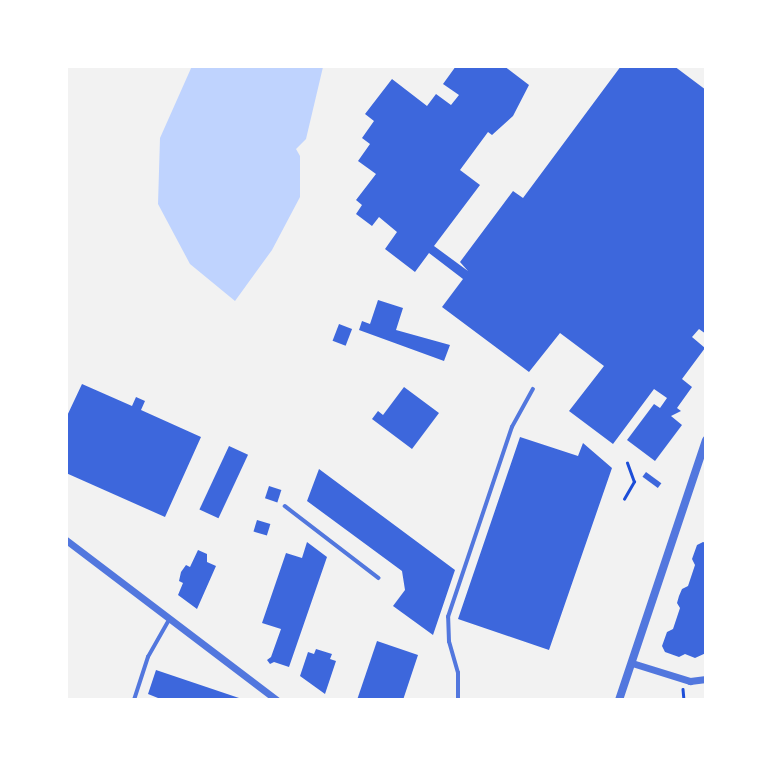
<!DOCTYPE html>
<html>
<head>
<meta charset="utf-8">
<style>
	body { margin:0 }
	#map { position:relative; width:772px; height:766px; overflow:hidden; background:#f2f2f2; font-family:Quicksand,sans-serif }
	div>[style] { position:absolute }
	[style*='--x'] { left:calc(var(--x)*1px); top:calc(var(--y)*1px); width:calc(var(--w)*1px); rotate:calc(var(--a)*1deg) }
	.water>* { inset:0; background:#bfd3fe }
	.building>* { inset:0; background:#3d67dc; transform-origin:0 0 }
	.path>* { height:2.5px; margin:-1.25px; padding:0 1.25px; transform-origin:1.25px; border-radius:1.25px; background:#1d4ed8 }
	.service>* { height:3.5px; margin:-1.75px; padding:0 1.75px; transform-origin:1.75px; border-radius:1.75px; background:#5277de }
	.minor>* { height:7px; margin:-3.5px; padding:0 3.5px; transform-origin:3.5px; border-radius:3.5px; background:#5277de }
	.tertiary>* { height:8px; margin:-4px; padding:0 4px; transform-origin:4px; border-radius:4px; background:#5277de }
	span { translate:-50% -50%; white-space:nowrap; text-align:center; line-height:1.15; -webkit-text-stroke:5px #fff; paint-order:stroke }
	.frame { position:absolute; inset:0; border:68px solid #fff; pointer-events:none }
</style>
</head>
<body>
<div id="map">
	<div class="water">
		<div style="clip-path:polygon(192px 66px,323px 67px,306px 139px,296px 149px,300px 156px,300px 197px,272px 250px,235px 301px,190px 264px,158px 204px,160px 138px)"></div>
	</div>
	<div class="building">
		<div style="clip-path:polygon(456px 66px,504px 66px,529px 85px,513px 116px,492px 135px,488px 132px,460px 170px,480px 185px,434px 246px,468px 271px,460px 262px,513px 191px,523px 198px,621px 66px,674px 66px,706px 90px,706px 334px,699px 329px,692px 337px,705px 348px,682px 379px,692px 387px,677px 408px,681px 411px,671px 416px,682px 425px,655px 461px,627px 440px,654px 404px,660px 408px,667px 398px,654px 389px,613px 444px,569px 411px,604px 366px,560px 333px,529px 372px,442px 307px,463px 279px,429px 253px,415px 272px,385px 249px,397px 232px,379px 217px,372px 226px,356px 214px,362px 205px,356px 200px,376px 174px,358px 161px,370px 144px,362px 138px,374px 121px,365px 114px,392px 79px,427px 106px,436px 94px,451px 105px,459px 95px,443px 84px)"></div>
		<div style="clip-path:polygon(378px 300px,403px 308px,396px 330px,450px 345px,444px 361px,359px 330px,362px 321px,370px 324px)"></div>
		<div style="left:339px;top:324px;width:14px;height:18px;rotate:21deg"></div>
		<div style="clip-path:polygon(82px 384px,132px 406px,136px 397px,145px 401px,141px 410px,201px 437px,165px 517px,66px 473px,66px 418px)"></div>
		<div style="clip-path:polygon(404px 387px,439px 413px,412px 449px,372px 419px,378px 411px,383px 415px)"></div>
		<div style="clip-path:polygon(520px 437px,578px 456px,583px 443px,612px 468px,549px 650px,458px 619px)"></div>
		<div style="left:229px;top:446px;width:21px;height:70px;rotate:25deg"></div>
		<div style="clip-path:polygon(319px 469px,455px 570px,433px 635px,393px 606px,405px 590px,402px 571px,307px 501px)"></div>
		<div style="left:646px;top:472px;width:19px;height:6px;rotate:36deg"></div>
		<div style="left:269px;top:486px;width:13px;height:13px;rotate:18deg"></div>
		<div style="left:257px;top:520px;width:14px;height:12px;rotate:17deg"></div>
		<div style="clip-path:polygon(307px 542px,327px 557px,289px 667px,274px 662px,270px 664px,267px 660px,271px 657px,281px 629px,262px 623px,286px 553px,302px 558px)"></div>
		<div style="clip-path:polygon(703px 542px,706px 543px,706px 653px,695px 658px,685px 654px,679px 657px,665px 652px,662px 646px,667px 632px,673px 629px,680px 608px,677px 603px,679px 596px,682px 589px,688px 586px,695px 565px,692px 559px,697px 545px)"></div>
		<div style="clip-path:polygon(198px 550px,207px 554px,207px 562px,216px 566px,197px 609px,178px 595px,183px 583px,179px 581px,181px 572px,186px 565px,190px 567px)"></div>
		<div style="clip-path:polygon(377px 641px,418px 655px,403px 700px,357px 700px)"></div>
		<div style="clip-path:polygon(316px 649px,332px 654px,330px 659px,336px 661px,325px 694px,300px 676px,308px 652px,314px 654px)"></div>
		<div style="clip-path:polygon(156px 670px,242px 699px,242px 700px,163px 700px,148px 694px)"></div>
	</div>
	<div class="path">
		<div style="--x:624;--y:499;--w:20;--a:-60"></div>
		<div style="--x:634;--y:482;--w:20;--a:-110"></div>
		<div style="--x:683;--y:689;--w:11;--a:85"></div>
	</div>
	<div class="service">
		<div style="--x:285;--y:506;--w:118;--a:37.5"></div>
		<div style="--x:134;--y:700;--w:45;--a:-72"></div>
		<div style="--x:148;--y:657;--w:43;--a:-60.4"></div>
		<div style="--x:458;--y:700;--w:27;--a:-90"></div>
		<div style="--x:458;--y:673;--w:32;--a:-106"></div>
		<div style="--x:449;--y:642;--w:25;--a:-92"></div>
		<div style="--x:448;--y:617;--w:200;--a:-71.4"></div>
		<div style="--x:512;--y:427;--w:43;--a:-61.1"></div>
	</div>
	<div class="minor">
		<div style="--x:66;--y:540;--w:265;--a:37.2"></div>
		<div style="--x:632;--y:663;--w:61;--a:17.2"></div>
		<div style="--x:690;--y:681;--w:16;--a:-7"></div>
	</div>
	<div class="tertiary">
		<div style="--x:619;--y:700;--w:274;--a:-71.5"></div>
	</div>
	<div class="frame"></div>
</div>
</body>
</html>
